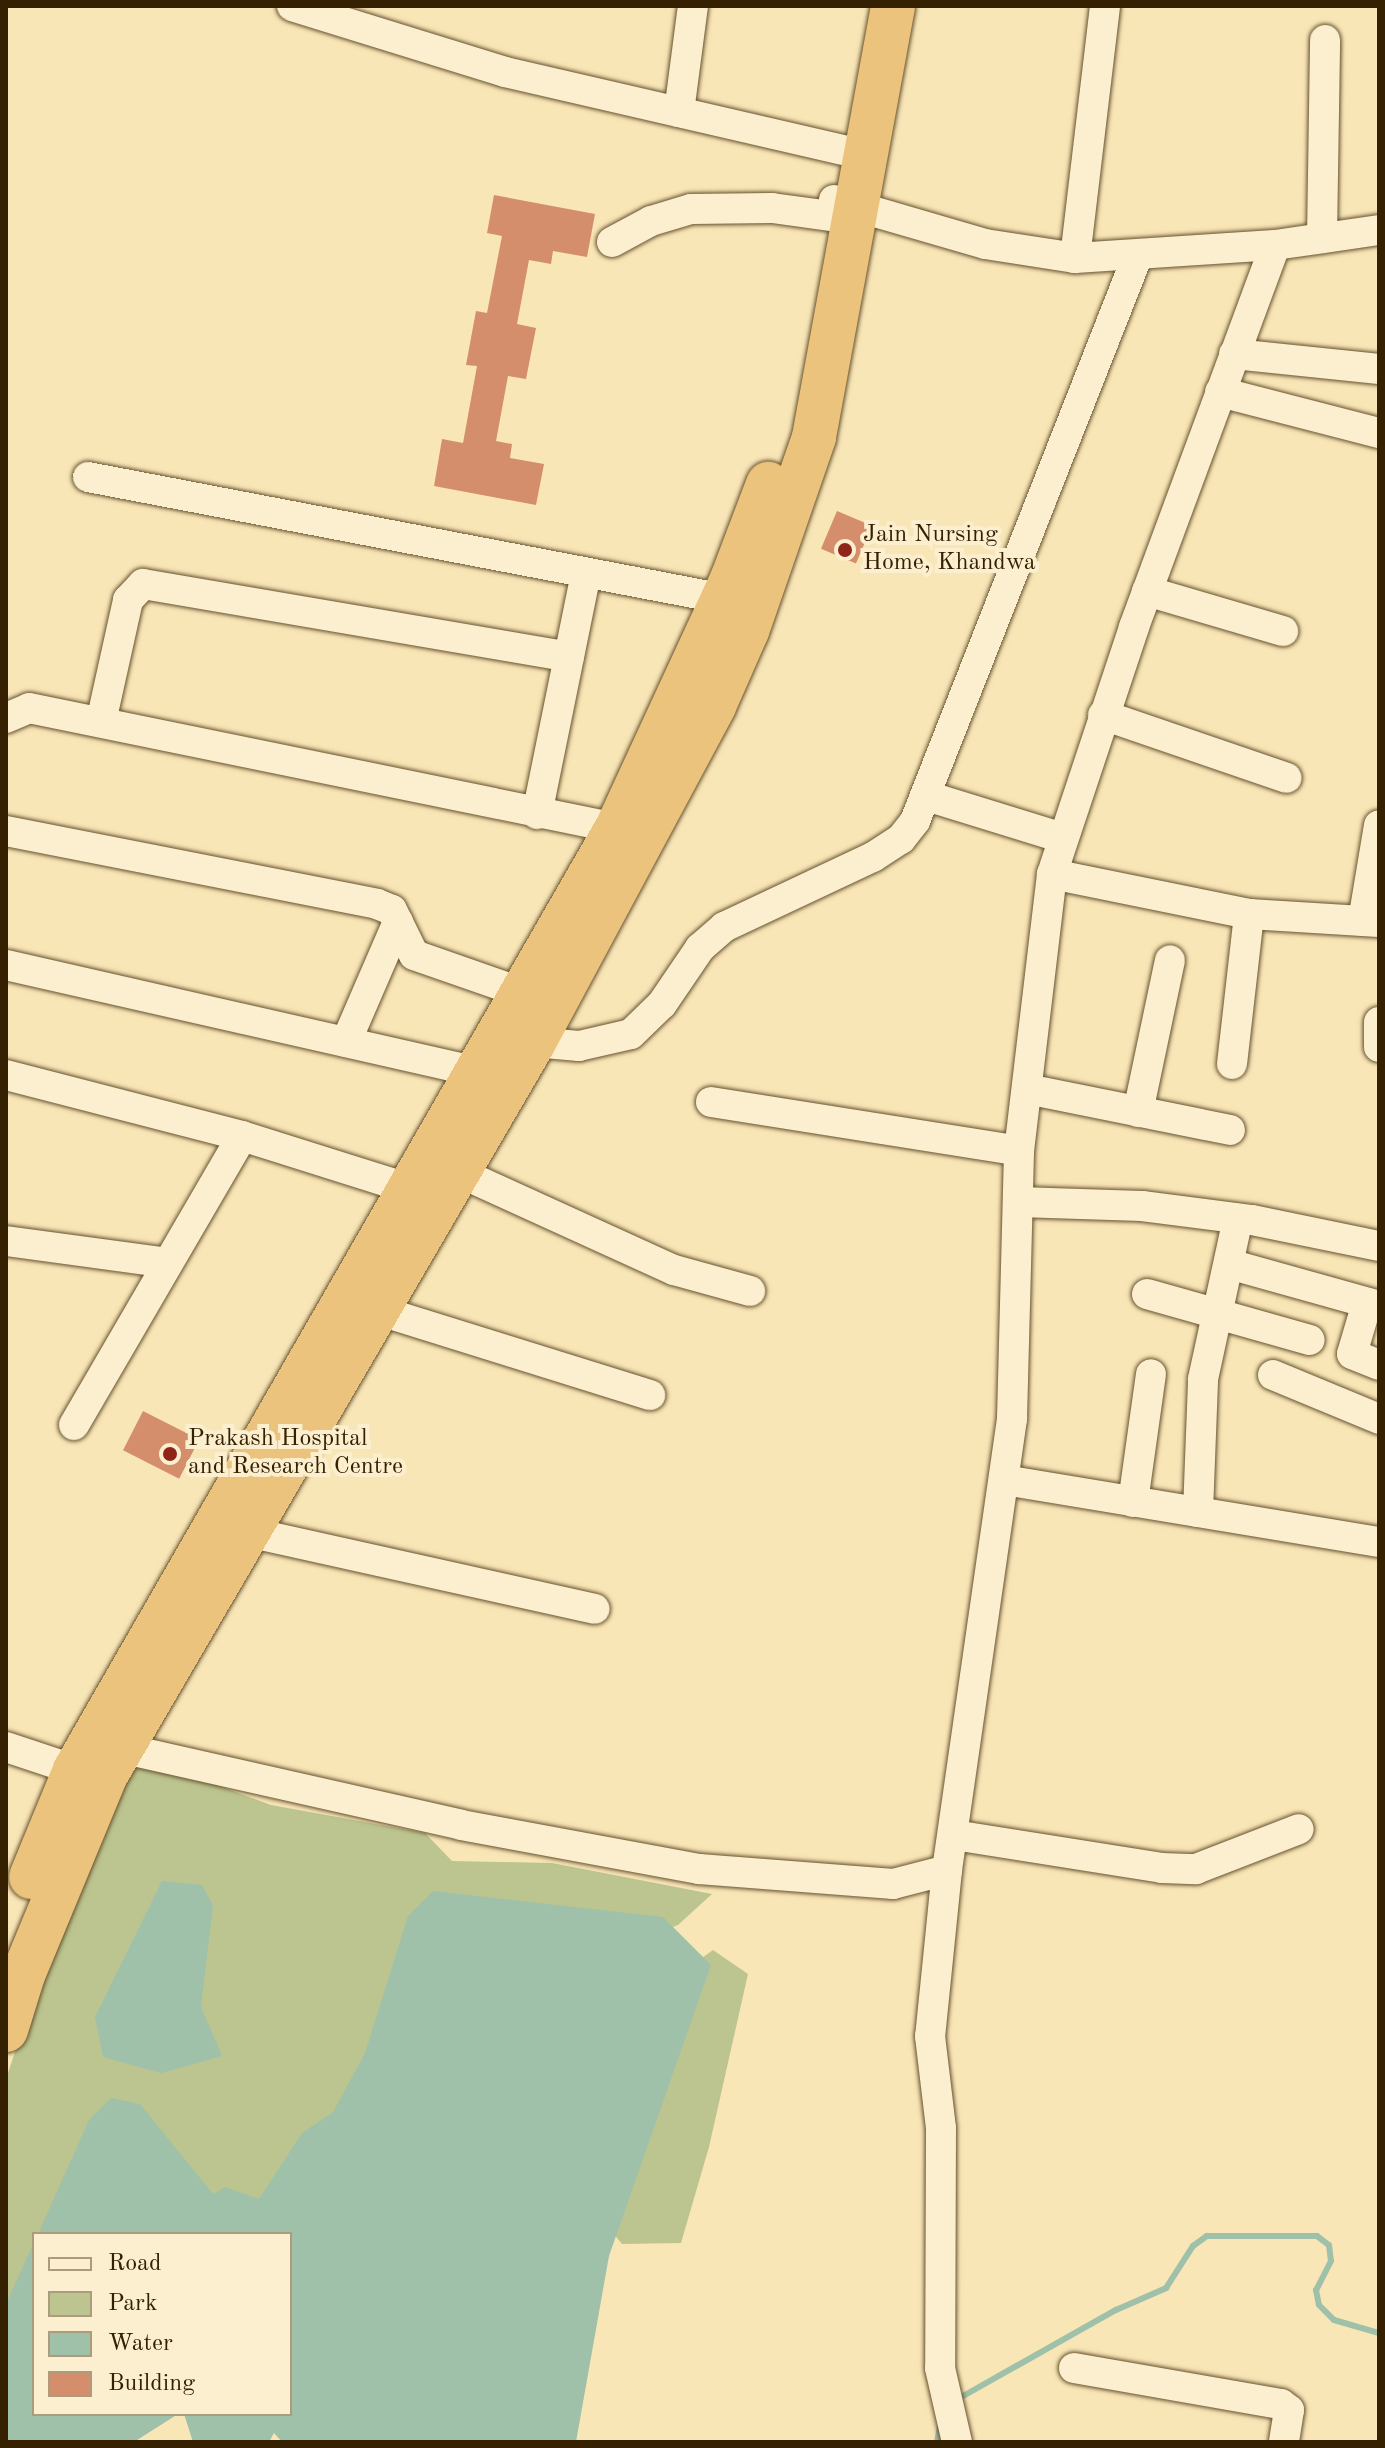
<!DOCTYPE html>
<html>
<head>
<meta charset="utf-8">
<style>
	body { margin:0 }
	#map { position:relative; width:1385px; height:2448px; overflow:hidden; background:#f9e6b7; font-family:"Old Standard TT",serif }
	div>[style] { position:absolute }
	[style*='--x'] { left:calc(var(--x)*1px); top:calc(var(--y)*1px); width:calc(var(--w)*1px); rotate:calc(var(--a)*1deg) }
	.green>* { inset:0; background:#bcc58f }
	.water>* { inset:0; background:#9fc0a9 }
	.stream>* { height:6px; margin:-3px; padding:0 3px; transform-origin:3px; border-radius:3px; background:#9fc0a9 }
	.building>* { inset:0; background:#d48e6b; transform-origin:0 0 }
	.roads { filter:drop-shadow(0 0 2px #66522e) drop-shadow(0 0 2px #66522e) }
	.minor>* { height:30px; margin:-15px; padding:0 15px; transform-origin:15px; border-radius:15px; background:#fbefd0 }
	.highway>* { height:44px; margin:-22px; padding:0 22px; transform-origin:22px; border-radius:22px; background:#ecc37c }
	.dots>* { width:22px; height:22px; translate:-50% -50%; box-sizing:border-box; border:4px solid #fbefd0; border-radius:50% }
	span { translate:-50% -50%; white-space:nowrap; text-align:center; line-height:1.15; -webkit-text-stroke:8px #fbefd0; paint-order:stroke }
	.poi-label { font-size:24px; color:#352001 }
	.left { translate:0 -50%; text-align:left }
	.frame { position:absolute; inset:0; border:8px solid #352001; pointer-events:none }
	.legend { position:absolute; left:32px; top:2232px; width:260px; height:184px; box-sizing:border-box; background:#fbefd0; border:2px solid #ac9c7d; margin:0; padding:10px 14px; list-style:none; font-size:24px; color:#352001 }
	.legend li { display:flex; align-items:center; gap:16px; height:40px }
	.legend b { width:40px; border:2px solid #ac9c7d }
</style>
</head>
<body>
<div id="map">
	<div class="green">
		<div style="clip-path:polygon(124px 1766px,173px 1769px,271px 1805px,425px 1833px,452px 1861px,552px 1863px,712px 1894px,678px 1925px,651px 1936px,428px 1994px,270px 2212px,34px 2234px,34px 2264px,6px 2332px,6px 2079px,96px 1807px)"></div>
		<div style="clip-path:polygon(713px 1950px,748px 1974px,709px 2147px,681px 2243px,622px 2244px,603px 2221px,666px 1984px)"></div>
	</div>
	<div class="water">
		<div style="clip-path:polygon(162px 1881px,202px 1885px,213px 1905px,201px 2007px,222px 2056px,161px 2073px,103px 2057px,95px 2017px)"></div>
		<div style="clip-path:polygon(433px 1891px,663px 1917px,711px 1965px,609px 2256px,576px 2442px,282px 2442px,274px 2433px,269px 2442px,193px 2442px,184px 2414px,290px 2414px,290px 2234px,38px 2234px,89px 2120px,111px 2098px,140px 2104px,213px 2194px,225px 2187px,259px 2199px,302px 2133px,333px 2112px,365px 2053px,408px 1916px)"></div>
		<div style="clip-path:polygon(34px 2242px,34px 2414px,178px 2414px,134px 2442px,6px 2442px,6px 2304px)"></div>
	</div>
	<div class="stream">
		<div style="--x:956;--y:2400;--w:184;--a:-29.4"></div>
		<div style="--x:1116;--y:2310;--w:55;--a:-23.7"></div>
		<div style="--x:1166;--y:2288;--w:50;--a:-57.3"></div>
		<div style="--x:1193;--y:2246;--w:17;--a:-36"></div>
		<div style="--x:1207;--y:2236;--w:110;--a:0"></div>
		<div style="--x:1317;--y:2236;--w:15;--a:37"></div>
		<div style="--x:1329;--y:2245;--w:16;--a:83"></div>
		<div style="--x:1331;--y:2261;--w:33;--a:117"></div>
		<div style="--x:1316;--y:2290;--w:15;--a:79"></div>
		<div style="--x:1319;--y:2305;--w:21;--a:45"></div>
		<div style="--x:1334;--y:2320;--w:47;--a:16.1"></div>
		<div style="--x:937;--y:2442;--w:16;--a:-79"></div>
	</div>
	<div class="building">
		<div style="clip-path:polygon(494px 195px,595px 214px,587px 257px,553px 251px,551px 264px,529px 260px,517px 324px,536px 328px,526px 379px,508px 376px,496px 441px,512px 444px,510px 458px,544px 464px,536px 505px,434px 486px,442px 439px,463px 443px,477px 366px,466px 365px,476px 311px,487px 313px,502px 236px,487px 233px)"></div>
		<div style="left:837px;top:511px;width:38px;height:41px;rotate:23deg"></div>
		<div style="left:143px;top:1411px;width:63px;height:44px;rotate:27deg"></div>
	</div>
	<div class="roads">
		<div class="minor">
			<div style="--x:292;--y:6;--w:223;--a:17.2"></div>
			<div style="--x:505;--y:72;--w:348;--a:13"></div>
			<div style="--x:679;--y:112;--w:107;--a:-82.5"></div>
			<div style="--x:834;--y:200;--w:157;--a:16.2"></div>
			<div style="--x:985;--y:244;--w:91;--a:8.8"></div>
			<div style="--x:1075;--y:258;--w:200;--a:-3.7"></div>
			<div style="--x:1275;--y:245;--w:105;--a:-8.2"></div>
			<div style="--x:1322;--y:238;--w:198;--a:-89.1"></div>
			<div style="--x:612;--y:242;--w:44;--a:-28.3"></div>
			<div style="--x:651;--y:221;--w:42;--a:-16.7"></div>
			<div style="--x:691;--y:209;--w:81;--a:-0.7"></div>
			<div style="--x:772;--y:208;--w:60;--a:7.7"></div>
			<div style="--x:1075;--y:258;--w:254;--a:-83.2"></div>
			<div style="--x:1234;--y:354;--w:146;--a:5.9"></div>
			<div style="--x:1220;--y:392;--w:164;--a:14.5"></div>
			<div style="--x:88;--y:477;--w:664;--a:10.85"></div>
			<div style="--x:1147;--y:591;--w:142;--a:16.4"></div>
			<div style="--x:1103;--y:715;--w:194;--a:18.9"></div>
			<div style="--x:6;--y:718;--w:25;--a:-23"></div>
			<div style="--x:29;--y:708;--w:619;--a:11.56"></div>
			<div style="--x:101;--y:722;--w:125;--a:-77.5"></div>
			<div style="--x:128;--y:600;--w:22;--a:-47"></div>
			<div style="--x:143;--y:584;--w:432;--a:9.7"></div>
			<div style="--x:927;--y:796;--w:142;--a:17.2"></div>
			<div style="--x:537;--y:814;--w:246;--a:-78.5"></div>
			<div style="--x:6;--y:831;--w:378;--a:11.1"></div>
			<div style="--x:377;--y:904;--w:16;--a:22"></div>
			<div style="--x:392;--y:910;--w:50;--a:63.9"></div>
			<div style="--x:414;--y:955;--w:115;--a:19.2"></div>
			<div style="--x:1052;--y:874;--w:201;--a:11.5"></div>
			<div style="--x:1249;--y:914;--w:130;--a:3.5"></div>
			<div style="--x:1363;--y:921;--w:97;--a:-80.5"></div>
			<div style="--x:6;--y:965;--w:501;--a:12.79"></div>
			<div style="--x:1379;--y:1022;--w:25;--a:90"></div>
			<div style="--x:346;--y:1042;--w:131;--a:-66.6"></div>
			<div style="--x:534;--y:1042;--w:45;--a:5.1"></div>
			<div style="--x:579;--y:1046;--w:53;--a:-13"></div>
			<div style="--x:631;--y:1034;--w:43;--a:-44.1"></div>
			<div style="--x:662;--y:1004;--w:68;--a:-55.8"></div>
			<div style="--x:700;--y:948;--w:32;--a:-41"></div>
			<div style="--x:724;--y:927;--w:165;--a:-25.2"></div>
			<div style="--x:873;--y:857;--w:33;--a:-33"></div>
			<div style="--x:901;--y:839;--w:23;--a:-52"></div>
			<div style="--x:915;--y:821;--w:606;--a:-68.51"></div>
			<div style="--x:1232;--y:1064;--w:151;--a:-83.5"></div>
			<div style="--x:6;--y:1075;--w:244;--a:14.5"></div>
			<div style="--x:242;--y:1136;--w:176;--a:17.5"></div>
			<div style="--x:1027;--y:1089;--w:207;--a:11.4"></div>
			<div style="--x:711;--y:1102;--w:312;--a:9"></div>
			<div style="--x:1138;--y:1112;--w:155;--a:-78.1"></div>
			<div style="--x:441;--y:1164;--w:256;--a:24.5"></div>
			<div style="--x:674;--y:1270;--w:79;--a:15.4"></div>
			<div style="--x:1019;--y:1202;--w:123;--a:1.9"></div>
			<div style="--x:1142;--y:1206;--w:111;--a:7.3"></div>
			<div style="--x:1252;--y:1220;--w:130;--a:11.6"></div>
			<div style="--x:6;--y:1241;--w:163;--a:7.7"></div>
			<div style="--x:1229;--y:1264;--w:156;--a:15.6"></div>
			<div style="--x:1147;--y:1294;--w:169;--a:15.8"></div>
			<div style="--x:1367;--y:1303;--w:53;--a:106.4"></div>
			<div style="--x:1352;--y:1354;--w:29;--a:22"></div>
			<div style="--x:361;--y:1305;--w:303;--a:17.3"></div>
			<div style="--x:1273;--y:1375;--w:115;--a:22.5"></div>
			<div style="--x:74;--y:1425;--w:334;--a:-59.8"></div>
			<div style="--x:1004;--y:1480;--w:380;--a:9.4"></div>
			<div style="--x:1133;--y:1502;--w:129;--a:-82"></div>
			<div style="--x:1198;--y:1512;--w:133;--a:-87.8"></div>
			<div style="--x:1203;--y:1379;--w:164;--a:-77.7"></div>
			<div style="--x:248;--y:1532;--w:355;--a:12.5"></div>
			<div style="--x:103;--y:1744;--w:367;--a:12.7"></div>
			<div style="--x:461;--y:1825;--w:242;--a:10.5"></div>
			<div style="--x:699;--y:1869;--w:195;--a:4.4"></div>
			<div style="--x:893;--y:1884;--w:56;--a:-14.5"></div>
			<div style="--x:947;--y:1870;--w:456;--a:-81.8"></div>
			<div style="--x:1012;--y:1419;--w:268;--a:-88.5"></div>
			<div style="--x:1019;--y:1151;--w:279;--a:-83.2"></div>
			<div style="--x:1052;--y:874;--w:260;--a:-71.6"></div>
			<div style="--x:1134;--y:627;--w:407;--a:-69.7"></div>
			<div style="--x:6;--y:1747;--w:73;--a:18.4"></div>
			<div style="--x:954;--y:1835;--w:211;--a:9"></div>
			<div style="--x:1162;--y:1868;--w:34;--a:2"></div>
			<div style="--x:1196;--y:1869;--w:110;--a:-21.2"></div>
			<div style="--x:947;--y:1870;--w:167;--a:95.8"></div>
			<div style="--x:930;--y:2036;--w:93;--a:83.2"></div>
			<div style="--x:941;--y:2128;--w:240;--a:90.2"></div>
			<div style="--x:940;--y:2368;--w:76;--a:77.1"></div>
			<div style="--x:1074;--y:2368;--w:210;--a:9.9"></div>
			<div style="--x:1281;--y:2404;--w:10;--a:37"></div>
			<div style="--x:1289;--y:2410;--w:32;--a:99"></div>
		</div>
		<div class="highway">
			<div style="--x:31;--y:1877;--w:116;--a:-67.6"></div>
			<div style="--x:75;--y:1770;--w:1087;--a:-60.09"></div>
			<div style="--x:617;--y:828;--w:274;--a:-65.2"></div>
			<div style="--x:732;--y:579;--w:102;--a:-69.2"></div>
			<div style="--x:6;--y:2030;--w:58;--a:-72.8"></div>
			<div style="--x:23;--y:1975;--w:217;--a:-67.5"></div>
			<div style="--x:106;--y:1775;--w:849;--a:-59.72"></div>
			<div style="--x:534;--y:1042;--w:381;--a:-61.8"></div>
			<div style="--x:714;--y:706;--w:82;--a:-66.3"></div>
			<div style="--x:747;--y:631;--w:205;--a:-70.9"></div>
			<div style="--x:814;--y:437;--w:438;--a:-79.6"></div>
		</div>
	</div>
	<div class="dots">
		<div style="left:845px;top:550px;background:#8f2418"></div>
		<div style="left:170px;top:1454px;background:#8f2418"></div>
	</div>
	<div class="poi-label">
		<span class="left" style="left:863px;top:550px">Jain Nursing<br>Home, Khandwa</span>
		<span class="left" style="left:188px;top:1454px">Prakash Hospital<br>and Research Centre</span>
	</div>
	<div class="frame"></div>
	<ul class="legend">
	<li><b style="height:10px;background:#fbefd0"></b>Road</li>
	<li><b style="height:22px;background:#bcc58f"></b>Park</li>
	<li><b style="height:22px;background:#9fc0a9"></b>Water</li>
	<li><b style="height:22px;background:#d48e6b"></b>Building</li>
	</ul>
</div>
</body>
</html>
